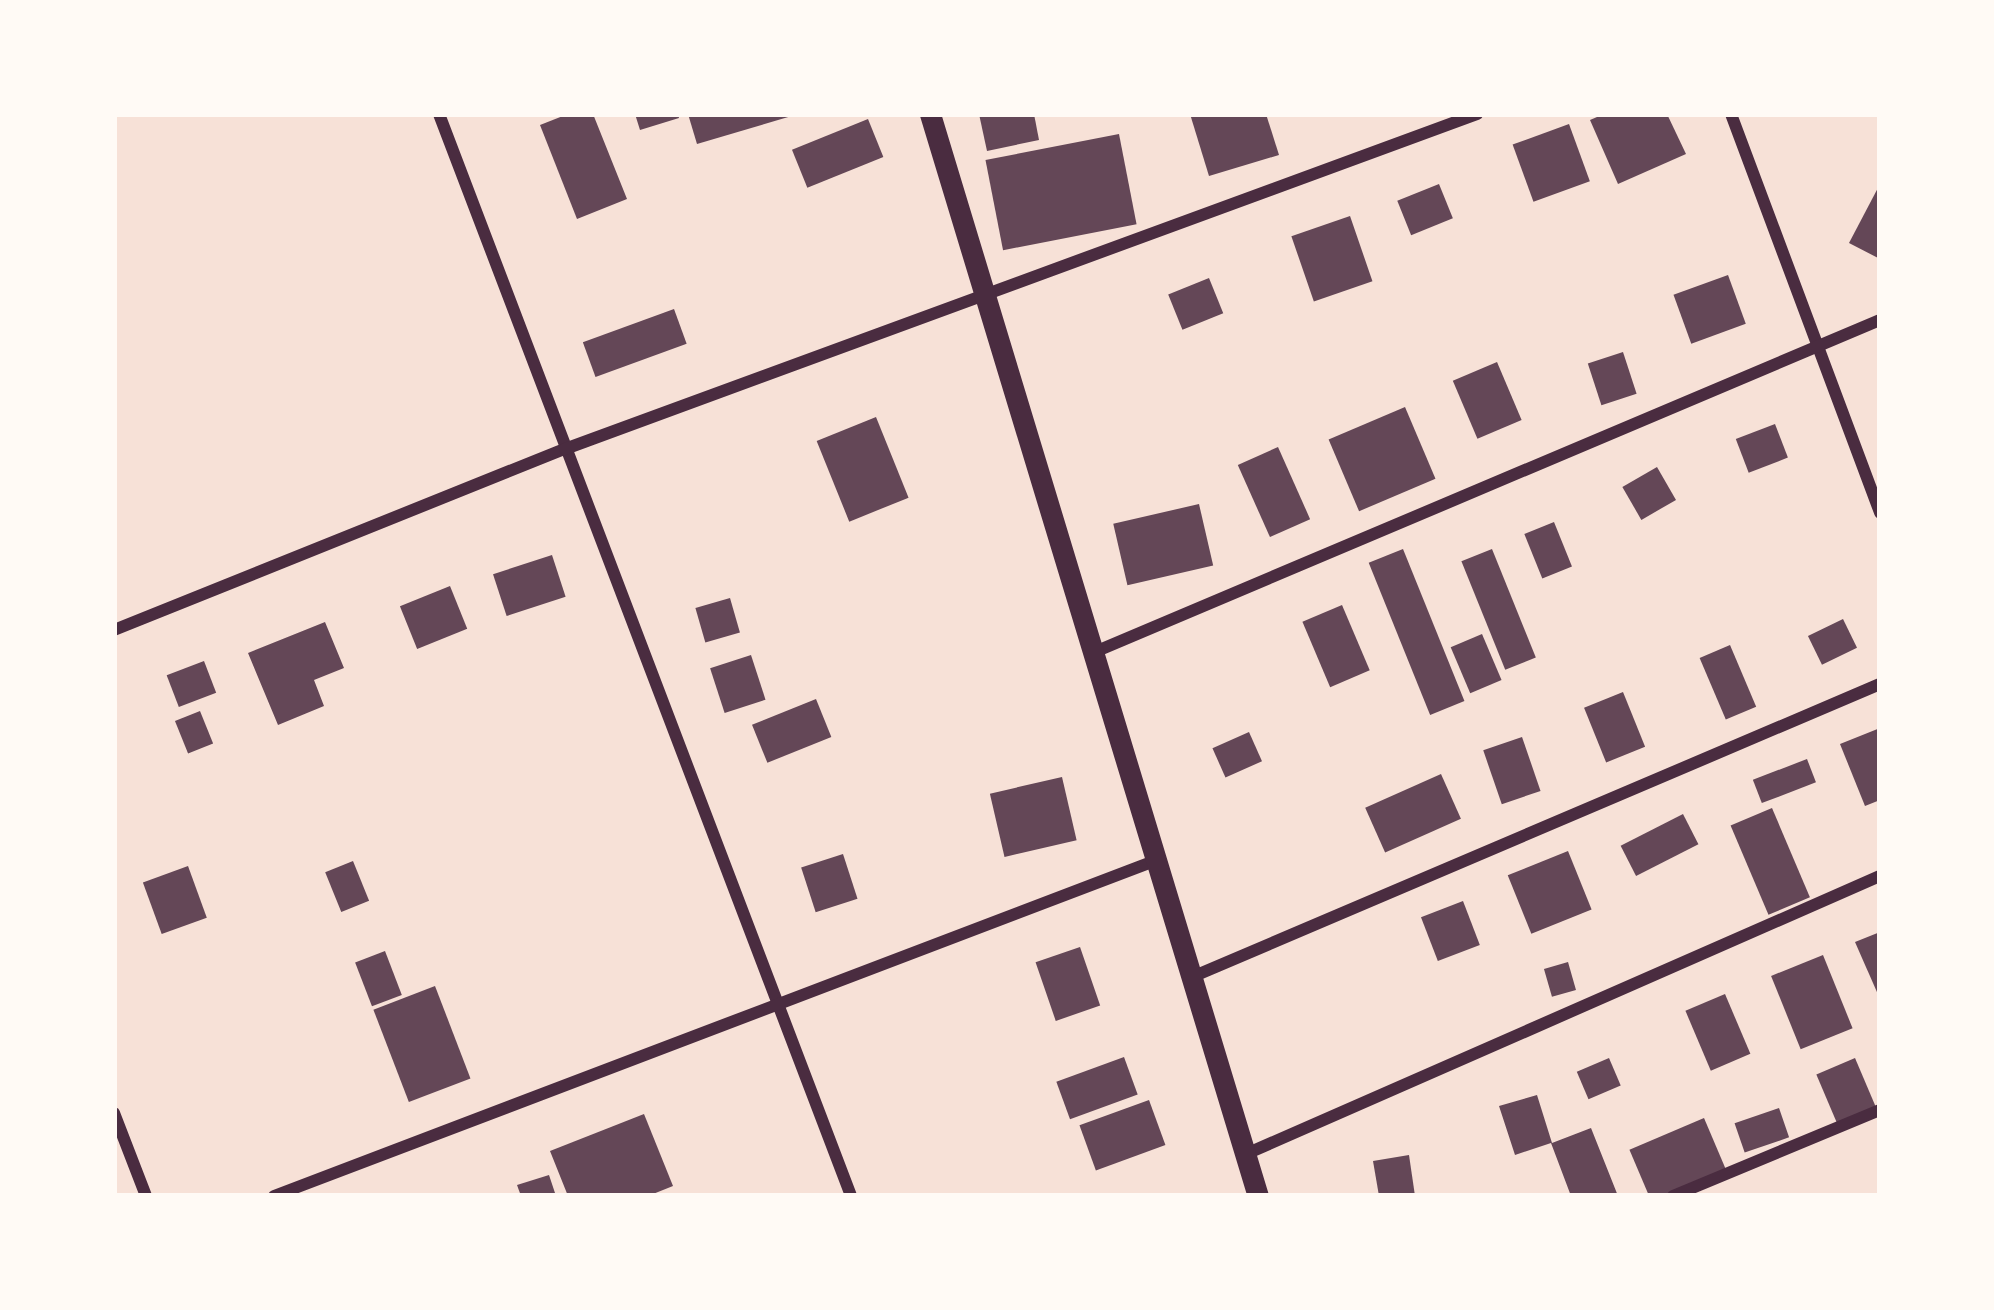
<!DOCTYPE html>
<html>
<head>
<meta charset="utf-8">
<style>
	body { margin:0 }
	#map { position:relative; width:1994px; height:1310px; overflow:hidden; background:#f7e1d7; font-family:Rubik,sans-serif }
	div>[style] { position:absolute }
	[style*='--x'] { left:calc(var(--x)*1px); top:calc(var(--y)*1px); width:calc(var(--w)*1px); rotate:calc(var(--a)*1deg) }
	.building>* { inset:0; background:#644757; transform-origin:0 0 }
	.minor>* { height:12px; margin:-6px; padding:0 6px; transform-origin:6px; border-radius:6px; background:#4a2c40 }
	.tertiary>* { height:21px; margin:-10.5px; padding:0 10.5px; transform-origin:10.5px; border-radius:10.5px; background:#4a2c40 }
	span { translate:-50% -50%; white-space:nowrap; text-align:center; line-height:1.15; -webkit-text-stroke:9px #fffaf5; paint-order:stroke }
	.frame { position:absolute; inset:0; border:117px solid #fffaf5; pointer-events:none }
</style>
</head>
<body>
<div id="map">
	<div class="building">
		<div style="clip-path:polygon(568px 114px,593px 114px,627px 199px,577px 219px,540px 125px)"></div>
		<div style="clip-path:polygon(635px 114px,678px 114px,679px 118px,640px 130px)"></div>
		<div style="clip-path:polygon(688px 114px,795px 114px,795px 115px,697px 144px)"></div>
		<div style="clip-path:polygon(979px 114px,1034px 114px,1039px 140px,987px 151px)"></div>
		<div style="clip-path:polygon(1190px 114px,1266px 114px,1279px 155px,1209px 176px)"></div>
		<div style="clip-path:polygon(1604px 114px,1667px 114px,1686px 154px,1618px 184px,1590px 120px)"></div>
		<div style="left:868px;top:119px;width:41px;height:82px;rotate:68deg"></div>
		<div style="left:1569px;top:124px;width:61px;height:60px;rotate:70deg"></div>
		<div style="left:1119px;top:134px;width:92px;height:136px;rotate:79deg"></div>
		<div style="left:1439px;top:184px;width:37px;height:45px;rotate:68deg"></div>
		<div style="clip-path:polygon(1880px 184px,1880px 259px,1849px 243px)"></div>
		<div style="left:1350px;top:216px;width:69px;height:62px;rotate:71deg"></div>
		<div style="left:1728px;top:275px;width:52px;height:58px;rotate:70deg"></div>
		<div style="left:1209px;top:278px;width:38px;height:44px;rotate:68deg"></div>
		<div style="left:674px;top:309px;width:37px;height:97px;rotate:70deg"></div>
		<div style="left:1623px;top:352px;width:44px;height:37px;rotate:72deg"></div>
		<div style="left:1497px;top:362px;width:63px;height:48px;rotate:67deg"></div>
		<div style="left:1405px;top:407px;width:78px;height:83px;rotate:67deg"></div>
		<div style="left:876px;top:417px;width:87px;height:64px;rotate:68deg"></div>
		<div style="left:1775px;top:424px;width:36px;height:42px;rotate:69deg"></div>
		<div style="left:1278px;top:447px;width:79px;height:44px;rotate:66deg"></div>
		<div style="left:1657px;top:467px;width:38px;height:40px;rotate:60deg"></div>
		<div style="left:1199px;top:504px;width:63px;height:88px;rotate:77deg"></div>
		<div style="left:1554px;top:522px;width:48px;height:32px;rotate:68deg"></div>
		<div style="left:1403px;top:549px;width:164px;height:37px;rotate:68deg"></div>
		<div style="left:1492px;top:549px;width:117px;height:33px;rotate:68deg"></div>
		<div style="left:552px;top:555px;width:44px;height:62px;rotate:72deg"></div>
		<div style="left:450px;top:586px;width:46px;height:54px;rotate:68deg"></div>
		<div style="left:730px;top:598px;width:36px;height:36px;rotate:74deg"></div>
		<div style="left:1342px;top:605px;width:71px;height:43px;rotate:67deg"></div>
		<div style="left:1843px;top:619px;width:32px;height:39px;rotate:64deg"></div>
		<div style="clip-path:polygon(325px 622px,344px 668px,314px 680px,324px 706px,278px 725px,248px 653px)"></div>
		<div style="left:1482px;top:634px;width:50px;height:34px;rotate:67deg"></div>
		<div style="left:1730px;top:645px;width:67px;height:33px;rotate:67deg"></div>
		<div style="left:751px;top:655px;width:47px;height:43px;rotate:72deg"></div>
		<div style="left:204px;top:661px;width:34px;height:40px;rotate:69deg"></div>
		<div style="left:1623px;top:692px;width:59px;height:42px;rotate:68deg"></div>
		<div style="left:816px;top:699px;width:41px;height:69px;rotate:68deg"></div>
		<div style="left:200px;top:711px;width:35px;height:27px;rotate:68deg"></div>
		<div style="clip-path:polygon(1880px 728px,1880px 800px,1865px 806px,1840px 744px)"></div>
		<div style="left:1249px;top:732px;width:32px;height:40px;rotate:66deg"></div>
		<div style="left:1522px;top:737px;width:57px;height:41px;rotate:71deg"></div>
		<div style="left:1807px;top:759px;width:25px;height:58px;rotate:69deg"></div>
		<div style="left:1441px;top:774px;width:49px;height:83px;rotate:66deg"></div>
		<div style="left:1062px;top:777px;width:65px;height:74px;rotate:77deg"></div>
		<div style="left:1772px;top:808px;width:97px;height:45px;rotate:67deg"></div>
		<div style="left:1683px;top:814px;width:34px;height:70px;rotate:63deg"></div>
		<div style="left:1568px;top:851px;width:63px;height:65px;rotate:68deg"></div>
		<div style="left:843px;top:854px;width:47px;height:44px;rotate:72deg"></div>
		<div style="left:353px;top:861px;width:43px;height:30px;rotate:68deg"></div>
		<div style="left:188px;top:866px;width:55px;height:48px;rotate:70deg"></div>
		<div style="left:1463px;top:901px;width:47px;height:45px;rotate:69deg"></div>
		<div style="clip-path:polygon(1880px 932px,1880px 999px,1855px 942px)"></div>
		<div style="left:1080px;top:947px;width:62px;height:47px;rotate:71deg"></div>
		<div style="left:385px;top:951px;width:47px;height:32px;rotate:69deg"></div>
		<div style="left:1823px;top:955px;width:79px;height:56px;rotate:68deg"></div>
		<div style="left:1568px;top:962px;width:29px;height:25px;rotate:74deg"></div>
		<div style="left:435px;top:986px;width:99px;height:66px;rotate:69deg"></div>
		<div style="left:1725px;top:994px;width:65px;height:43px;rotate:67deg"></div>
		<div style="left:1124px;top:1057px;width:40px;height:72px;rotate:70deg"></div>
		<div style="left:1609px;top:1058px;width:30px;height:35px;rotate:67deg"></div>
		<div style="left:1855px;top:1058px;width:56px;height:42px;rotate:67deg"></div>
		<div style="clip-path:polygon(1537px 1095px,1552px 1143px,1591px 1128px,1618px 1196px,1571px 1196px,1551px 1143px,1515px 1155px,1499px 1106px)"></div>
		<div style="left:1149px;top:1100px;width:48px;height:74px;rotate:70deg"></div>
		<div style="left:1779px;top:1108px;width:31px;height:47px;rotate:71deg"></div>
		<div style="clip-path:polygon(644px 1114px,673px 1186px,648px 1196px,568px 1196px,550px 1151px)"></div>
		<div style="left:1704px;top:1118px;width:56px;height:81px;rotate:67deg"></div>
		<div style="clip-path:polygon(1409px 1155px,1415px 1196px,1379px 1196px,1373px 1161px)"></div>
		<div style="clip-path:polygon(549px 1175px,556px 1196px,521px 1196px,517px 1185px)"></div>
	</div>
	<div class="minor">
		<div style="--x:439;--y:114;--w:1158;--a:69.15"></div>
		<div style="--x:1731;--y:114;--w:426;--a:69.5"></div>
		<div style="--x:114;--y:630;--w:486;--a:-21.9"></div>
		<div style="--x:565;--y:449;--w:972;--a:-20.17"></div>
		<div style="--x:1097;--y:651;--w:850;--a:-22.92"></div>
		<div style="--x:1192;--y:977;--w:748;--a:-23.07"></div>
		<div style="--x:114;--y:1113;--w:89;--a:68.9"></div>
		<div style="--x:1246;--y:1154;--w:692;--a:-23.68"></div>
		<div style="--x:274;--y:1196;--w:945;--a:-20.83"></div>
		<div style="--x:1673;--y:1196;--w:224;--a:-22.6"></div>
	</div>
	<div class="tertiary">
		<div style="--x:930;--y:114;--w:1131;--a:73.14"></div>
	</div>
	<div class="frame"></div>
</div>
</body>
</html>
